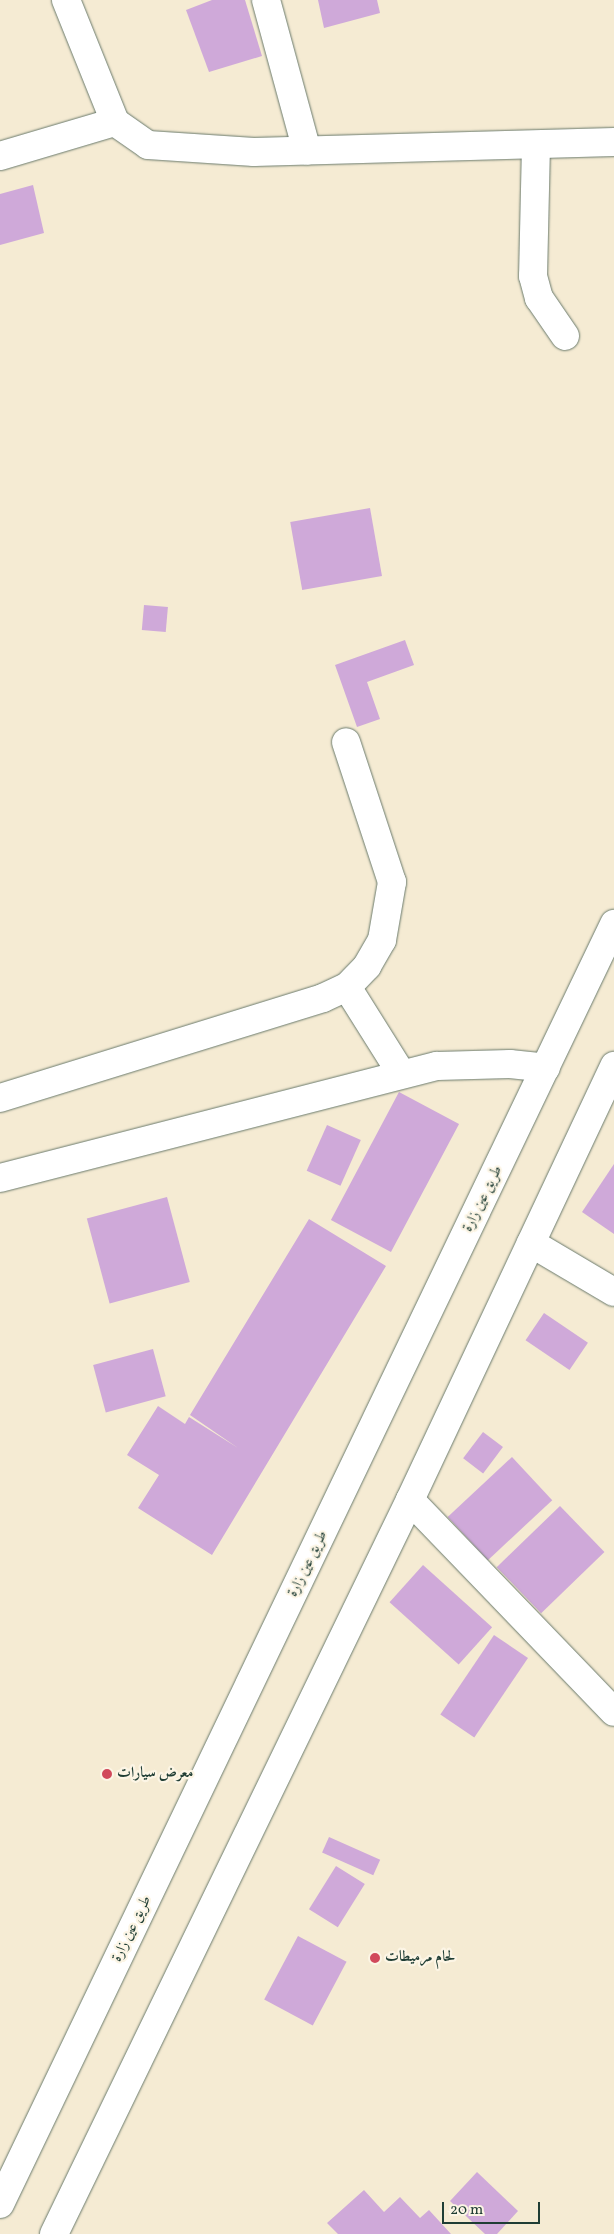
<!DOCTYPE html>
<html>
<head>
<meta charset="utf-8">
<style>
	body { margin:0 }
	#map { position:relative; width:614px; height:2234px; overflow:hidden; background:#f5ebd3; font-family:Vollkorn,Amiri,serif }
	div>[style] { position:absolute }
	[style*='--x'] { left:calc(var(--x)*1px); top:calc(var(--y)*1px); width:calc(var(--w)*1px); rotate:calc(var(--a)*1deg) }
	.building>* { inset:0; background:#cfa9d9; transform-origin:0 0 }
	.roads { filter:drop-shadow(0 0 1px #6a7a6c) drop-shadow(0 0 1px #6a7a6c) }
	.street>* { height:28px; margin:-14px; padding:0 14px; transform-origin:14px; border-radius:14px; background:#fff }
	.primary>* { height:28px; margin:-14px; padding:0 14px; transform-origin:14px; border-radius:14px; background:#fff }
	.dots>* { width:14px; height:14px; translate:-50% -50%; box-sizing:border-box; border:2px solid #fcf5e5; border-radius:50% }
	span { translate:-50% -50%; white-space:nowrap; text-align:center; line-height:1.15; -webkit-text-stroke:4.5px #fcf5e5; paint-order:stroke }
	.street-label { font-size:15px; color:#1f3d34 }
	.poi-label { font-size:15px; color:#1f3d34; font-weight:700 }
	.left { translate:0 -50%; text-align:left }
	.scale { position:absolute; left:442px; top:2202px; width:98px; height:22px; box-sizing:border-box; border:2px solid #1f3d34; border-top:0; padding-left:6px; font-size:15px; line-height:18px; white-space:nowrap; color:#1f3d34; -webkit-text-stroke:4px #fcf5e5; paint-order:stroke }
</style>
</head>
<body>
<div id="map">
	<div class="building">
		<div style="clip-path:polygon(212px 0,245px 0,262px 56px,209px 72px,186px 10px)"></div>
		<div style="clip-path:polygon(318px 0,377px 0,380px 13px,324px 28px)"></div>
		<div style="clip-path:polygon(33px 185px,44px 233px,0 245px,0 194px)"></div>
		<div style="left:370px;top:508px;width:69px;height:81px;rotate:80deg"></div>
		<div style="left:144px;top:605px;width:24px;height:25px;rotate:5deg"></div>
		<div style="clip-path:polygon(405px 640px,414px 665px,367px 682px,380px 719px,357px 727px,335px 665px)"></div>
		<div style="left:399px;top:1092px;width:68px;height:145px;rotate:28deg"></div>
		<div style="left:327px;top:1125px;width:37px;height:50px;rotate:24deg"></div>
		<div style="clip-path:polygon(614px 1164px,614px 1234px,582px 1212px)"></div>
		<div style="left:167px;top:1197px;width:88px;height:83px;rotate:75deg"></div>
		<div style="clip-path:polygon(309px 1219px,386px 1266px,212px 1555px,138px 1508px,159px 1475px,127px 1455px,158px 1406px,185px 1424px,189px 1417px,238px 1448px,190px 1415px)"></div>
		<div style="left:544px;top:1313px;width:53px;height:33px;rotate:34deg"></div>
		<div style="left:153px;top:1349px;width:49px;height:62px;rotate:75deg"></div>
		<div style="left:483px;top:1432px;width:25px;height:33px;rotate:37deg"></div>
		<div style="left:512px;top:1457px;width:59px;height:88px;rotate:47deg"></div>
		<div style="left:560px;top:1506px;width:64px;height:88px;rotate:46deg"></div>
		<div style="left:423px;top:1565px;width:93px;height:50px;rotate:42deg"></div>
		<div style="left:494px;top:1635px;width:41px;height:96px;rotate:34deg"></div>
		<div style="left:329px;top:1837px;width:56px;height:17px;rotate:24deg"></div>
		<div style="left:336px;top:1866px;width:34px;height:51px;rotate:32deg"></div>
		<div style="left:298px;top:1936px;width:55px;height:72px;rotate:28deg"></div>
		<div style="clip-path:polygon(477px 2172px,518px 2211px,497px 2234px,485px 2234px,450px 2201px)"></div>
		<div style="clip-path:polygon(364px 2190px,384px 2212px,400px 2197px,420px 2218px,429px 2210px,451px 2234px,338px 2234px,327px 2223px)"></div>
	</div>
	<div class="roads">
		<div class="street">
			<div style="--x:66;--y:0;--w:131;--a:68.1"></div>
			<div style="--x:115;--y:122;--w:40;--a:34.9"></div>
			<div style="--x:148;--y:145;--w:106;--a:3.8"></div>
			<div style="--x:254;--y:152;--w:360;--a:-1.6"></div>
			<div style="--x:266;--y:0;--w:156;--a:74.8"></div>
			<div style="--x:536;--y:145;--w:131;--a:91.3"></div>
			<div style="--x:533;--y:276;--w:23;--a:75"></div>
			<div style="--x:539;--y:298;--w:46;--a:55.6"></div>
			<div style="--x:0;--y:156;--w:120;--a:-16.5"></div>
			<div style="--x:347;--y:987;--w:102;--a:57.9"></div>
			<div style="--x:0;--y:1098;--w:338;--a:-17.2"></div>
			<div style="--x:323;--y:998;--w:26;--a:-25"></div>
			<div style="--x:347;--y:987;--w:29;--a:-46"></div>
			<div style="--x:367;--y:966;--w:30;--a:-60"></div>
			<div style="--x:382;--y:940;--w:59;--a:-80.2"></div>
			<div style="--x:392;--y:882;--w:147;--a:-108.2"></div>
			<div style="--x:0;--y:1178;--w:451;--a:-14.4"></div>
			<div style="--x:437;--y:1066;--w:73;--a:-1.6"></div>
			<div style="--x:510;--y:1064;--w:36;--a:6"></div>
			<div style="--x:531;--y:1243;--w:96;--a:30.6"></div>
			<div style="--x:410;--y:1500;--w:294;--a:46.1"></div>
		</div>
		<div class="primary">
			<div style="--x:0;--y:2204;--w:1420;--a:-64.37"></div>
			<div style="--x:54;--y:2234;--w:816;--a:-64.13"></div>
			<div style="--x:410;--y:1500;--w:480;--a:-64.8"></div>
		</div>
	</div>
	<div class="dots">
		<div style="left:107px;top:1774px;background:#d1495b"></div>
		<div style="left:375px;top:1958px;background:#d1495b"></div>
	</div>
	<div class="street-label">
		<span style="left:483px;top:1199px;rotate:-64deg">طريق عين زارة</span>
		<span style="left:308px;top:1564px;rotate:-64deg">طريق عين زارة</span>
		<span style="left:132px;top:1929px;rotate:-64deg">طريق عين زارة</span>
	</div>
	<div class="poi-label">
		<span class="left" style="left:117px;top:1774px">معرض سيارات</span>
		<span class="left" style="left:385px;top:1958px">لحام مرميطات</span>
	</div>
	<div class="scale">20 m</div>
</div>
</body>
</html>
